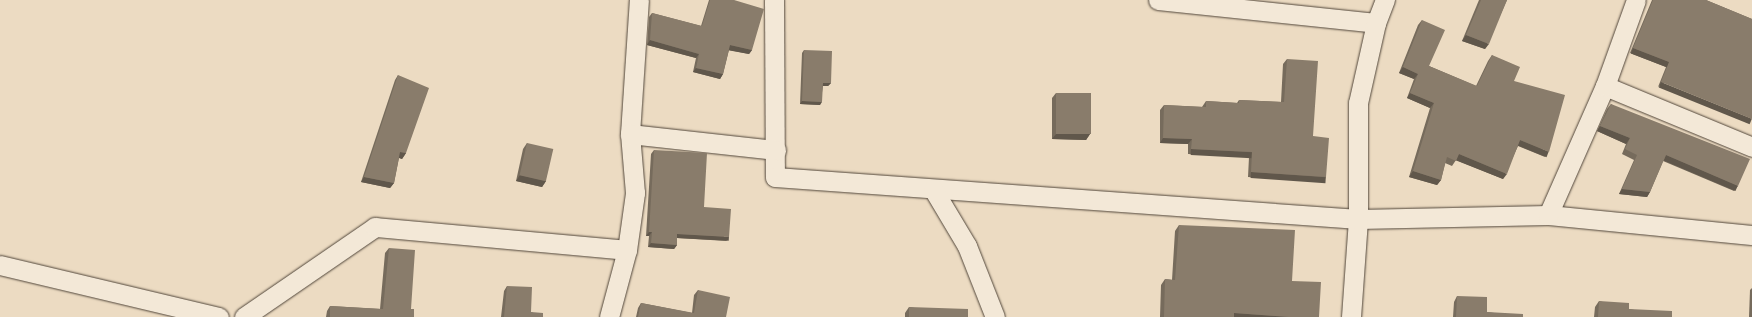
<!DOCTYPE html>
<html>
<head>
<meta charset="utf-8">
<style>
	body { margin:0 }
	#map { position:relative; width:1752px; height:317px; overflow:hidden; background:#ecdbc2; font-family:Cardo,serif }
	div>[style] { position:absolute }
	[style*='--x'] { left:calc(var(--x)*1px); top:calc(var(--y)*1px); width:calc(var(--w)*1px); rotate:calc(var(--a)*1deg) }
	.roads { filter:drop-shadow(0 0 1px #51463a) drop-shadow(0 0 1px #51463a) }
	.street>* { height:19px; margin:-9.5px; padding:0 9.5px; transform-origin:9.5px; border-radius:9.5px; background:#f3e8d7 }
	.wall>* { inset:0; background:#766b5c }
	.shaded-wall>* { inset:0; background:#60574b; transform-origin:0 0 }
	.building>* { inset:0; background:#897c6b; transform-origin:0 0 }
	span { translate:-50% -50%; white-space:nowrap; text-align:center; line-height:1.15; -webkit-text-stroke:3.5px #f3e8d7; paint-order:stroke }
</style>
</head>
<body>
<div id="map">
	<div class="roads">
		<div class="street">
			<div style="--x:774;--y:0;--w:177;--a:89.7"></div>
			<div style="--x:775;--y:177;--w:585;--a:4.12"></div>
			<div style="--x:1358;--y:219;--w:190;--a:-1.2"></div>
			<div style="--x:1548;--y:215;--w:205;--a:5.6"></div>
			<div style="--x:1158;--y:0;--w:219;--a:6"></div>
			<div style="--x:1605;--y:86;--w:159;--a:22.5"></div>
			<div style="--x:630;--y:134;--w:134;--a:-86.2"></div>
			<div style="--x:933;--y:189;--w:66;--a:59.2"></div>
			<div style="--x:967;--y:246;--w:76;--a:68.5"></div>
			<div style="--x:1548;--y:215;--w:141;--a:-66.2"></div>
			<div style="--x:1605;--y:86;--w:91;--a:-70.2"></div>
			<div style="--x:0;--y:265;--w:225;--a:13.4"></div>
			<div style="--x:244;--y:317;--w:159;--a:-34.5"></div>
			<div style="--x:375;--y:227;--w:253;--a:5.2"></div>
			<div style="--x:609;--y:317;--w:69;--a:-75"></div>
			<div style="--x:627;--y:250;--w:58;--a:-82"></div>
			<div style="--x:635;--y:193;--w:59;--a:-94.8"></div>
			<div style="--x:630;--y:134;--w:147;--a:6.3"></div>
			<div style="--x:1351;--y:317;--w:98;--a:-85.9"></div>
			<div style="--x:1358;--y:219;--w:116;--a:-90"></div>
			<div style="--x:1358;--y:103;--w:82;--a:-77.3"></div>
			<div style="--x:1376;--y:23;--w:25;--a:-69"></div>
		</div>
	</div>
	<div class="wall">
		<div style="clip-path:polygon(709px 0,734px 0,752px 50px,749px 54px,729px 50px,723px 74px,720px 79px,693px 72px,696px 58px,647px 45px,649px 17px,652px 13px,701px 26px)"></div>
		<div style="clip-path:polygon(1479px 0,1507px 0,1485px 49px,1462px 41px)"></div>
		<div style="clip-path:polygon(1652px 0,1706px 0,1752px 19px,1658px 87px,1666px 67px,1630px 53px)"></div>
		<div style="clip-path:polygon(1422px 20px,1429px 66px,1476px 86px,1488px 61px,1492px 55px,1514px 81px,1545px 157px,1518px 146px,1503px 179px,1456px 160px,1452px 166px,1445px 163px,1441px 180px,1437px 185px,1409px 177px,1430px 108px,1407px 98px,1414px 79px,1399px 73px,1418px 25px)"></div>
		<div style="clip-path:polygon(804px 50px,831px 83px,828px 86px,823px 86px,820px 105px,800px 104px,802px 53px)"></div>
		<div style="clip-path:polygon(1287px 59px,1326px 177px,1323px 182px,1248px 177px,1249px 157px,1188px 154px,1188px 144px,1160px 143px,1160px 110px,1164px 105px,1202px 107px,1206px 101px,1237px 103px,1239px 100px,1281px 102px,1283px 64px)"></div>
		<div style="clip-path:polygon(398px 75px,406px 153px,402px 159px,399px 158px,394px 183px,390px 188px,361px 182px,395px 80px)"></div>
		<div style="clip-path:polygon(1056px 93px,1090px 134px,1086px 140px,1052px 139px,1052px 98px)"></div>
		<div style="clip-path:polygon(1611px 104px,1738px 186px,1734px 191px,1663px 161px,1650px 192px,1647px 197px,1619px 194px,1634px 160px,1622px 154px,1626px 144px,1597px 131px,1607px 109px)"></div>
		<div style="clip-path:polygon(527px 143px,546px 181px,542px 187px,516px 181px,523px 149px)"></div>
		<div style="clip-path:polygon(654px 150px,704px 207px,727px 241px,677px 238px,677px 245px,674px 249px,648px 247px,649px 236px,646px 236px,651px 154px)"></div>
		<div style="clip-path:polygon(1179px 225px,1292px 281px,1319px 317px,1160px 317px,1161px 285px,1165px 279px,1172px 280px,1175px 231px)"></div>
		<div style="clip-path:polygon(389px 248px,414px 317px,326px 317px,327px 311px,330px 306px,380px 309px,385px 253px)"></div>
		<div style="clip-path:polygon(507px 286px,531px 312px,543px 317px,501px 317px,504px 291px)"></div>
		<div style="clip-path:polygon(1752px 288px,1752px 317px,1749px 317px,1750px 290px)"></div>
		<div style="clip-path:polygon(698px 290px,726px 317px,636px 317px,638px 308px,641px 303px,692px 313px,694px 295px)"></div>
		<div style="clip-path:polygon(1457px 296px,1487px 312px,1523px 317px,1453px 317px,1454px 302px)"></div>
		<div style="clip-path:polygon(1599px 301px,1629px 309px,1672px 317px,1594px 317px,1595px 307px)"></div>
		<div style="clip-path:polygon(909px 307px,968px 317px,905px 317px,905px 313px)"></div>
	</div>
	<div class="shaded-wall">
		<div style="clip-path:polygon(1466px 35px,1489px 44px,1485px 49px,1462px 41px)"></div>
		<div style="clip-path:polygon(650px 40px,699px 54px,696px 58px,647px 45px)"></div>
		<div style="clip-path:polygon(730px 45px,752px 50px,749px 54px,727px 50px)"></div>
		<div style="left:1633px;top:48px;width:39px;height:6px;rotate:21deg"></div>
		<div style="clip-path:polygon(1403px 67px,1418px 74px,1414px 79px,1399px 73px)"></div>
		<div style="clip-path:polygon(696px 68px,723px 74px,720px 79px,693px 72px)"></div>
		<div style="left:1661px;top:82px;width:98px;height:6px;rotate:22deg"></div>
		<div style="clip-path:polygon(823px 83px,831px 83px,828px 86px,821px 86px)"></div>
		<div style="clip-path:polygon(1410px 93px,1434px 103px,1430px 108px,1407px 98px)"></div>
		<div style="clip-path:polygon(802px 101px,822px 102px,820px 105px,800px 104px)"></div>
		<div style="clip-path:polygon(1600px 126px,1630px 138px,1626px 144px,1597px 131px)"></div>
		<div style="clip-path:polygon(1056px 134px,1090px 134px,1086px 140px,1052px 139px)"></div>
		<div style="clip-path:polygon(1163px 138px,1192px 139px,1188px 144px,1160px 143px)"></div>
		<div style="left:1520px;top:140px;width:31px;height:6px;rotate:22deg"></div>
		<div style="left:1191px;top:149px;width:61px;height:6px;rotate:3deg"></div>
		<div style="clip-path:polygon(400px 152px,406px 153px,402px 159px,397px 157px)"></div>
		<div style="clip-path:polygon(1459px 154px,1507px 174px,1503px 179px,1455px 160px)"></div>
		<div style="left:1666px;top:155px;width:78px;height:6px;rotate:23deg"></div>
		<div style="clip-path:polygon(1413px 171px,1441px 180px,1437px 185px,1409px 177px)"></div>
		<div style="left:1251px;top:172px;width:75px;height:6px;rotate:4deg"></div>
		<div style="clip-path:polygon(520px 175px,546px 181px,542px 187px,516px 181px)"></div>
		<div style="clip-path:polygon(364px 177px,394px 183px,390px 188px,361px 182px)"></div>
		<div style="clip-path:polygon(1622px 189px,1650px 192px,1647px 197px,1619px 194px)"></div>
		<div style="clip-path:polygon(649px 232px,652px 232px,649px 236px,646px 236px)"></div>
		<div style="left:677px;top:234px;width:52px;height:4px;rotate:3deg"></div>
		<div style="clip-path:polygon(651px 243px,677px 245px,674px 249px,648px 247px)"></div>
		<div style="clip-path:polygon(1234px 313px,1289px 317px,1232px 317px)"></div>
	</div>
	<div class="building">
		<div style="clip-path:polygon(710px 0,734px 0,764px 9px,752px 50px,730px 45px,723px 74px,696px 68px,699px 54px,650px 40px,652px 13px,702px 26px)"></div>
		<div style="clip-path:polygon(1481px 0,1507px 0,1489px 44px,1466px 35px)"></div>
		<div style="clip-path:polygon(1653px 0,1706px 0,1752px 19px,1752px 119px,1661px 82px,1669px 62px,1633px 48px)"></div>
		<div style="clip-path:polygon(1422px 20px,1445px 30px,1429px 66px,1477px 86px,1492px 55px,1520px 67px,1514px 81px,1565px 95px,1549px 152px,1520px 140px,1507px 174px,1459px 154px,1456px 161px,1447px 157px,1441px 180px,1413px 171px,1434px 103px,1410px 93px,1418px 74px,1403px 67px)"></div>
		<div style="clip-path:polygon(804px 50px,832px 51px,831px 83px,823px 83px,822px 102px,802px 101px)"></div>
		<div style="clip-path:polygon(1287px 59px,1318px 61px,1313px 136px,1329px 138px,1326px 177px,1251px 172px,1252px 152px,1191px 149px,1192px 139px,1163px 138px,1164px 105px,1206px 107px,1206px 101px,1239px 103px,1239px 100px,1284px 102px)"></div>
		<div style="clip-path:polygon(398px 75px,429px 88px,406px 153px,400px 152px,394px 183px,364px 177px)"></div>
		<div style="left:1056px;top:93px;width:35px;height:41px"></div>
		<div style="clip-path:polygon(1611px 104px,1750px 159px,1738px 186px,1666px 155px,1650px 192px,1622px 189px,1637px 155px,1625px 149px,1630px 138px,1600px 126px)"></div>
		<div style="left:527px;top:143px;width:27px;height:33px;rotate:13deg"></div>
		<div style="clip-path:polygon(654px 150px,707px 153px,704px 207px,731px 209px,729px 237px,677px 234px,677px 245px,651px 243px,652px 232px,649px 232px)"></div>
		<div style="clip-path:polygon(1179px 225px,1295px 230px,1292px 281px,1321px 282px,1319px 317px,1289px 317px,1234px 313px,1234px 317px,1164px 317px,1165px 279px,1175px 280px)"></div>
		<div style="clip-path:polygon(389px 248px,415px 250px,411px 309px,414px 309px,414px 317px,330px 317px,330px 306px,383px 309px)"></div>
		<div style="clip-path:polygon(507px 286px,532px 287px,531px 312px,543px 313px,543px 317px,504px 317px)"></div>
		<div style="clip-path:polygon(698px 290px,730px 297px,726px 317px,638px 317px,641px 303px,694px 313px)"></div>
		<div style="clip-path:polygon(1457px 296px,1487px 297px,1487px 312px,1523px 314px,1523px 317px,1456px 317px)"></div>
		<div style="clip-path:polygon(1599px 301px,1629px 303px,1629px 309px,1672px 311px,1672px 317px,1598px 317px)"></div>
		<div style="clip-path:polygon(909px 307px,968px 309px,968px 317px,909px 317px)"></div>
	</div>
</div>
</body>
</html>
